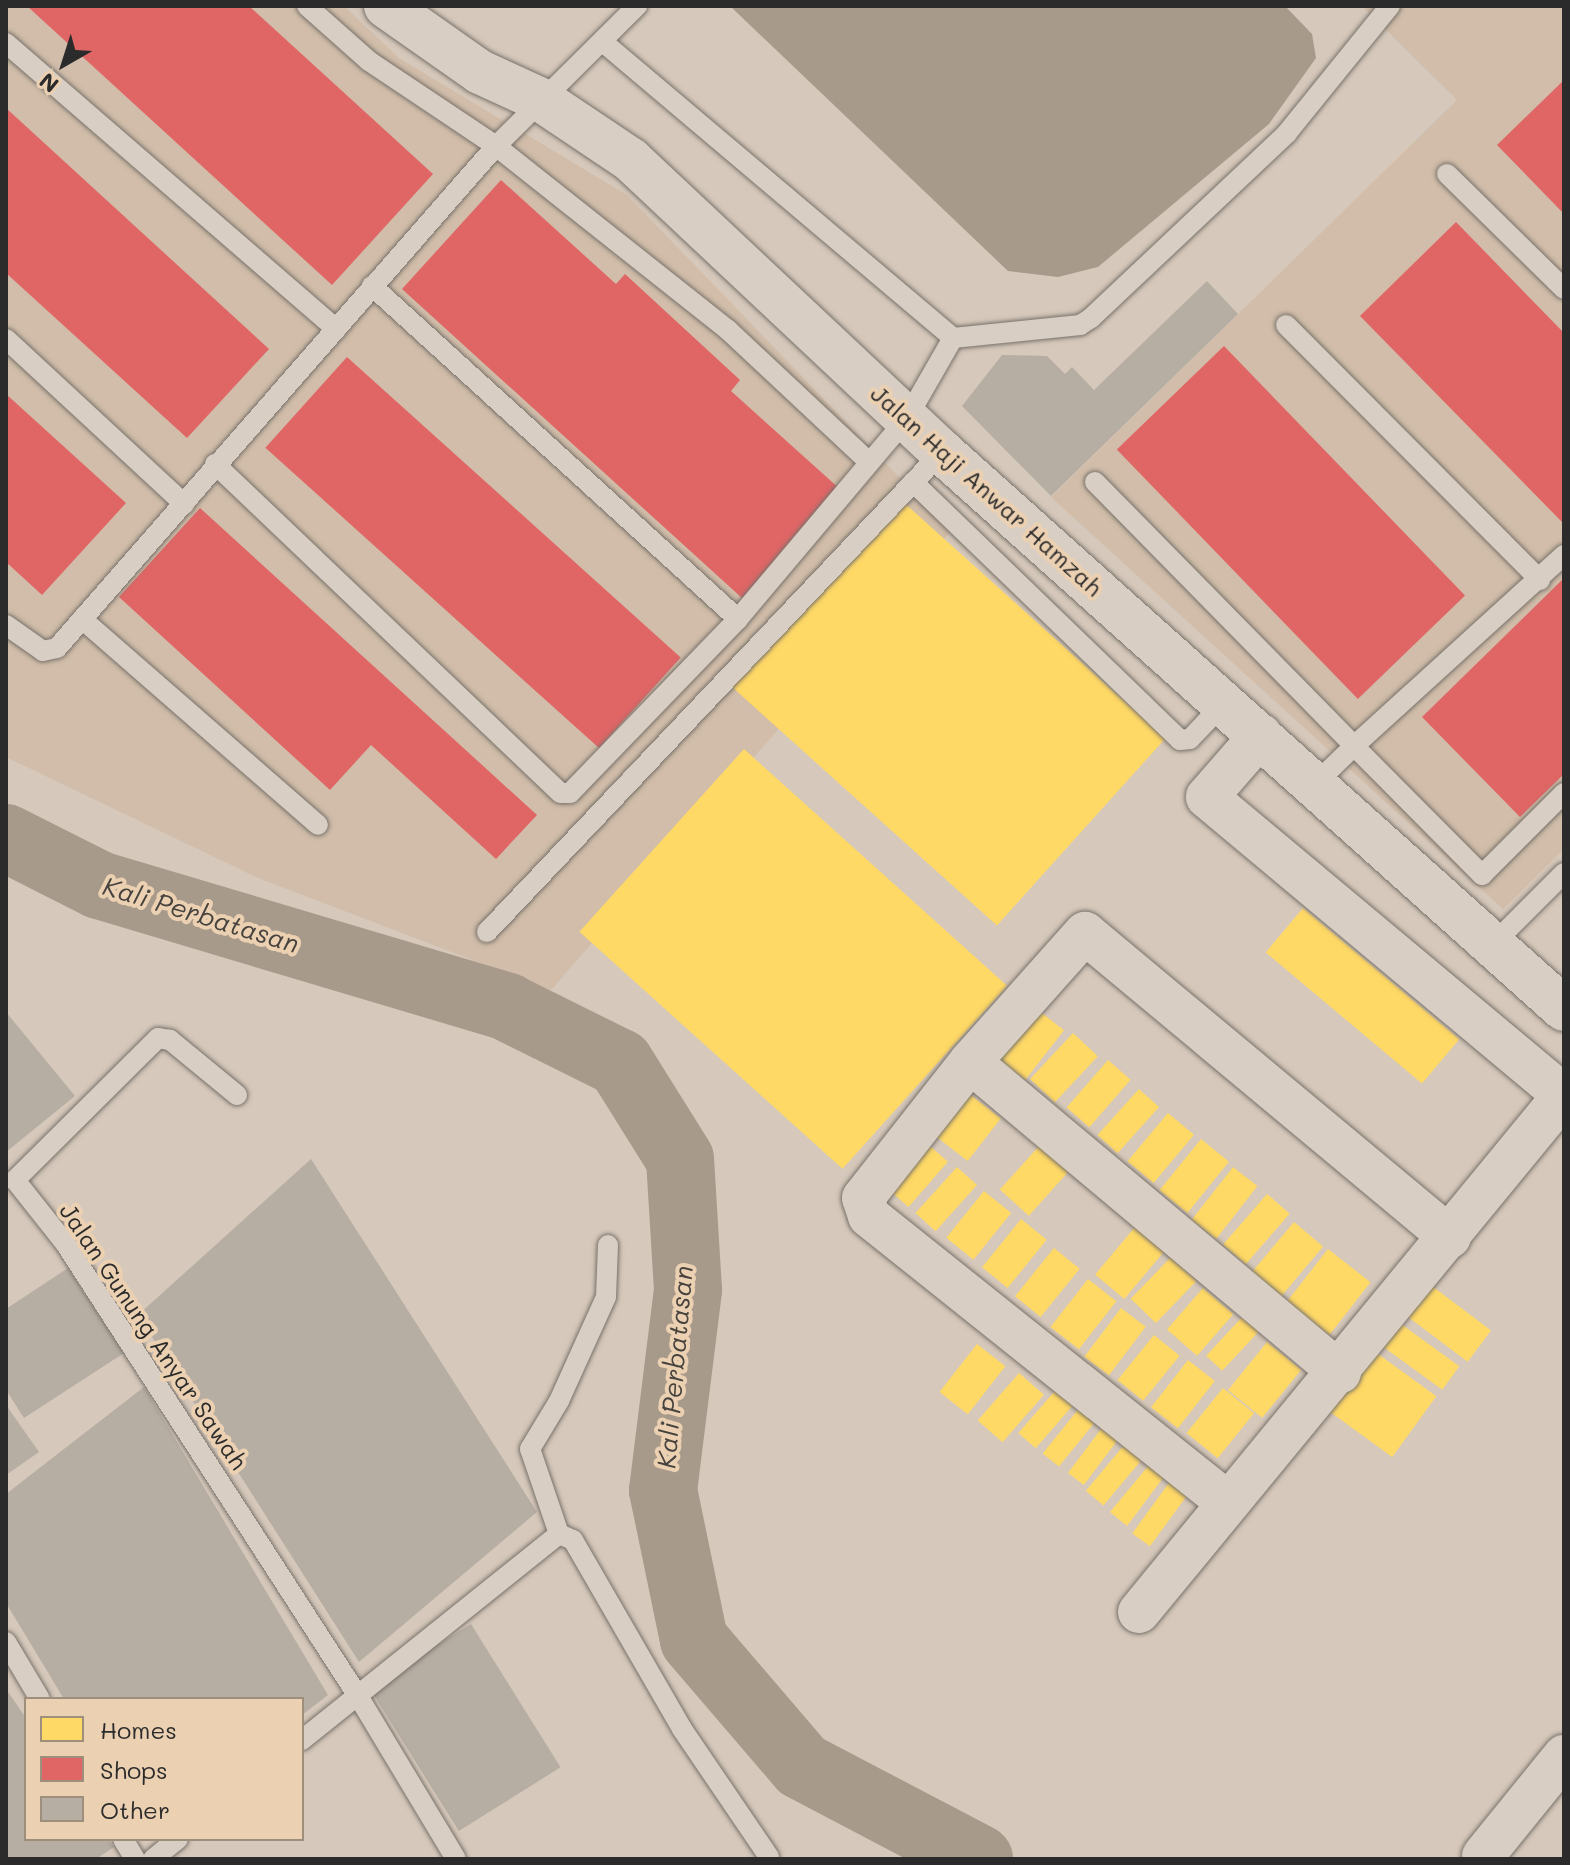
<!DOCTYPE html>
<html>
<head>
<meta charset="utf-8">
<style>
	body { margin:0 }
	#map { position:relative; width:1570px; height:1865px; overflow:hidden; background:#d6c8ba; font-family:Mali,sans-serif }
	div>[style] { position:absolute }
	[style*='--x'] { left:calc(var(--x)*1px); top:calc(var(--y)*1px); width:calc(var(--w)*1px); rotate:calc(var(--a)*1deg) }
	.built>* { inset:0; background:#d1bda9 }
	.water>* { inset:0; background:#a89a8b }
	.homes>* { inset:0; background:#ffd966; transform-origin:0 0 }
	.shops>* { inset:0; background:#e06666; transform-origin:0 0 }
	.river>* { height:68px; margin:-34px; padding:0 34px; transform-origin:34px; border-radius:34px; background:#a89a8b }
	.building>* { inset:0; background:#b7aea3; transform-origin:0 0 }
	.roads { filter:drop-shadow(0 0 2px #78726b) drop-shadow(0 0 2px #78726b) }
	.lane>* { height:20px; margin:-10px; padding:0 10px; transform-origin:10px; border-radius:10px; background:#d8cec3 }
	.street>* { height:42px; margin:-21px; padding:0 21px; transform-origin:21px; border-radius:21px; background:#d8cec3 }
	.secondary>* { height:44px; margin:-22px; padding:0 22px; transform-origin:22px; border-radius:22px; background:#d8cec3 }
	span { translate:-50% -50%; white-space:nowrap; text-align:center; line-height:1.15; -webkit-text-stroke:8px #ebd0b2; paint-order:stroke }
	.street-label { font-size:24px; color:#2b2b2b }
	.water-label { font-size:26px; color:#46423e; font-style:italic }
	.frame { position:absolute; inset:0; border:8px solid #2b2b2b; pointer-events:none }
	.legend { position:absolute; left:24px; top:1697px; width:280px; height:144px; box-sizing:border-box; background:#ebd0b2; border:2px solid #9e8e7c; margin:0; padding:10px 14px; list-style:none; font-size:24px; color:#2b2b2b }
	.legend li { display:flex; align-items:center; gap:16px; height:40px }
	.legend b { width:40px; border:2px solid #9e8e7c }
	.north { position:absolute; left:24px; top:24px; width:80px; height:80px; -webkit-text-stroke:6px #ebd0b2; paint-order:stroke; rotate:219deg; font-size:22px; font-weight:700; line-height:32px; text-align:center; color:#2b2b2b }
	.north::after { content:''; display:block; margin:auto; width:28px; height:36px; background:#2b2b2b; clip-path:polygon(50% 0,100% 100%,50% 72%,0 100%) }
</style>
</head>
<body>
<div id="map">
	<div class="built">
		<div style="clip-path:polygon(6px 6px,344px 6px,399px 58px,627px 195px,951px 531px,551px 990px,258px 878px,6px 757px)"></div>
		<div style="clip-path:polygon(1362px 6px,1564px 6px,1564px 849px,1503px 909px,1051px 497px,1457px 100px)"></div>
	</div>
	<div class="water">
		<div style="clip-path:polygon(730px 6px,1285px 6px,1312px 34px,1316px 58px,1269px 124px,1098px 267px,1058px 277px,1008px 271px)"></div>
	</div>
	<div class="homes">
		<div style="left:901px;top:500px;width:356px;height:252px;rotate:42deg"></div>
		<div style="left:744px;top:749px;width:354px;height:246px;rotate:42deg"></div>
		<div style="left:1303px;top:908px;width:204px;height:58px;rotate:40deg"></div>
		<div style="left:1038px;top:1010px;width:33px;height:63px;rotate:38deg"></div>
		<div style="left:1073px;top:1033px;width:34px;height:63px;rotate:43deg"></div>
		<div style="left:1108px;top:1060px;width:30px;height:63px;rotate:41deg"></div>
		<div style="left:963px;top:1089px;width:48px;height:54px;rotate:38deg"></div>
		<div style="left:1139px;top:1089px;width:27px;height:62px;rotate:42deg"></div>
		<div style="left:1168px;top:1113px;width:34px;height:63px;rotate:40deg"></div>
		<div style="left:1201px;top:1139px;width:36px;height:66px;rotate:39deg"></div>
		<div style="left:923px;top:1140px;width:33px;height:60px;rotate:41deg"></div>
		<div style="left:1040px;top:1145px;width:39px;height:60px;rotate:42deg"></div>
		<div style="left:957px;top:1167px;width:27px;height:62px;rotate:42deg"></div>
		<div style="left:1233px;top:1167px;width:31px;height:67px;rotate:38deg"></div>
		<div style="left:984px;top:1191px;width:35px;height:60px;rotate:39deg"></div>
		<div style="left:1267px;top:1194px;width:30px;height:67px;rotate:41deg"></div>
		<div style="left:1021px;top:1219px;width:33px;height:62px;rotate:39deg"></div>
		<div style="left:1294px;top:1222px;width:38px;height:65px;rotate:40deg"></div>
		<div style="left:1135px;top:1227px;width:38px;height:62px;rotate:40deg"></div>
		<div style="left:1054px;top:1248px;width:33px;height:62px;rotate:39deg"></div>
		<div style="left:1328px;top:1249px;width:54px;height:67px;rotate:38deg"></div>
		<div style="left:1171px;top:1257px;width:35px;height:58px;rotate:44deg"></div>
		<div style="left:1088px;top:1279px;width:36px;height:61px;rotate:38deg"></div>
		<div style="left:1428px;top:1283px;width:79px;height:39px;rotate:37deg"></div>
		<div style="left:1203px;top:1288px;width:40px;height:55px;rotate:41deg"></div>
		<div style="left:1121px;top:1308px;width:31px;height:61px;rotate:37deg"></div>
		<div style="left:1245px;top:1314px;width:22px;height:57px;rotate:43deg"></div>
		<div style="left:1397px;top:1321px;width:77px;height:29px;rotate:36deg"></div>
		<div style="left:1154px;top:1335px;width:33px;height:58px;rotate:39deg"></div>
		<div style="left:1267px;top:1342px;width:44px;height:62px;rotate:39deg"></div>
		<div style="left:977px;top:1344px;width:36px;height:61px;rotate:38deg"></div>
		<div style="left:1374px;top:1351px;width:77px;height:75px;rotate:36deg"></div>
		<div style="left:1188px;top:1360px;width:34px;height:60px;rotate:38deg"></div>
		<div style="left:1019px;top:1373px;width:33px;height:63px;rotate:41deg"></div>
		<div style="left:1061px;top:1384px;width:23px;height:65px;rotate:41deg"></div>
		<div style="left:1223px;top:1388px;width:40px;height:58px;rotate:39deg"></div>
		<div style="left:1081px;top:1406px;width:21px;height:61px;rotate:39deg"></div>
		<div style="left:1104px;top:1425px;width:20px;height:60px;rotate:37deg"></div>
		<div style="left:1125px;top:1444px;width:23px;height:61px;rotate:40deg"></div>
		<div style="clip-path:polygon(1149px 1465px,1166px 1474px,1127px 1526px,1110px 1512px)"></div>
		<div style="left:1171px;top:1480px;width:22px;height:66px;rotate:36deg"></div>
	</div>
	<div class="shops">
		<div style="clip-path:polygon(27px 6px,249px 6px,433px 174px,332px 285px)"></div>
		<div style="clip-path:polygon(1564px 80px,1564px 214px,1497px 145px)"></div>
		<div style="clip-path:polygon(6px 108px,269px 349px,187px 438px,6px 273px)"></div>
		<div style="clip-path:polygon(501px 180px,616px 284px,625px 274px,740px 380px,731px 391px,841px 490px,742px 598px,402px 289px)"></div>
		<div style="clip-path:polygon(1456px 222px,1564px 333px,1562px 522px,1360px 316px)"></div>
		<div style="left:1224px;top:346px;width:347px;height:149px;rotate:46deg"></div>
		<div style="left:347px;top:357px;width:449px;height:122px;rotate:42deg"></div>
		<div style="clip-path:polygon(6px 394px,126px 503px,42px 595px,6px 562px)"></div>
		<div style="clip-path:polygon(200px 508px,537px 815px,496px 859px,371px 745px,330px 790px,119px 597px)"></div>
		<div style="clip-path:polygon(1564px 578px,1564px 774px,1520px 817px,1422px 717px)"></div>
	</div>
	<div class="river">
		<div style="--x:6;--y:838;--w:104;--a:26.8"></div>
		<div style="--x:99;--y:885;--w:426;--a:16.6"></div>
		<div style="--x:507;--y:1007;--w:126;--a:26.4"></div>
		<div style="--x:620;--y:1063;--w:113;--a:58"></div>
		<div style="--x:680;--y:1159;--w:131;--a:86.5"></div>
		<div style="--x:688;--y:1290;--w:202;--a:97.1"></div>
		<div style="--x:663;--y:1490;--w:153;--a:78.3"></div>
		<div style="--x:694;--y:1640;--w:166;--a:49.4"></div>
		<div style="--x:802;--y:1766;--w:200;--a:27.7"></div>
	</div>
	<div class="building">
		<div style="clip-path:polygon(1207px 281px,1238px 314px,1051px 496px,962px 406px,1002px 355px,1047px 356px,1065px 374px,1072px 367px,1094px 390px)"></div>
		<div style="clip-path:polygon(6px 1012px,75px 1096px,6px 1152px)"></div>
		<div style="clip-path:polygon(311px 1159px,537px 1512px,359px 1662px,138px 1315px)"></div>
		<div style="clip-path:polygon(68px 1268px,124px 1353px,24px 1418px,6px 1390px,6px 1309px)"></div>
		<div style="clip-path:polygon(144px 1387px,328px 1695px,302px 1715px,302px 1699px,64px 1699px,6px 1603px,6px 1494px)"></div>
		<div style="clip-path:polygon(6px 1405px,39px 1452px,6px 1475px)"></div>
		<div style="left:471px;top:1624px;width:169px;height:120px;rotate:58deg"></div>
		<div style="clip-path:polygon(6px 1689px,26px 1718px,26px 1839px,108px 1839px,114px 1847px,96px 1859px,6px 1859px)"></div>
	</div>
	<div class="roads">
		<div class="lane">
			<div style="--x:307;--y:6;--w:83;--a:41.6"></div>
			<div style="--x:369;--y:61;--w:153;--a:33.8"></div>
			<div style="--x:496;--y:146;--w:296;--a:38.4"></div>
			<div style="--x:728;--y:330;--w:193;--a:43.1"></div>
			<div style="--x:603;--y:42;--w:458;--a:40.2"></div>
			<div style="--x:953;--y:338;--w:128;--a:-5.8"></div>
			<div style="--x:1080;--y:325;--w:13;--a:-32"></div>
			<div style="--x:1091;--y:318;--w:270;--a:-43.3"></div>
			<div style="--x:1287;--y:133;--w:164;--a:-51"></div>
			<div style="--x:6;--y:43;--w:437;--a:40.9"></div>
			<div style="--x:1447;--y:174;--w:164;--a:44.5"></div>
			<div style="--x:1286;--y:325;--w:360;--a:45.1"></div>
			<div style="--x:6;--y:339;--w:243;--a:42.8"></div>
			<div style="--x:215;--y:464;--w:477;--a:43.6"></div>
			<div style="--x:561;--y:793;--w:9;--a:0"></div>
			<div style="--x:570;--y:793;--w:242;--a:-46"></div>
			<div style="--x:738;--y:619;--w:495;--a:-137.7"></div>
			<div style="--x:913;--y:482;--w:371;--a:44"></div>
			<div style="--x:1180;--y:740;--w:10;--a:-6"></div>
			<div style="--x:1190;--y:739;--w:51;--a:-46.6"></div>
			<div style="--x:1095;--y:482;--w:370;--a:45.5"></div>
			<div style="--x:1354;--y:746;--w:284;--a:-42.3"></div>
			<div style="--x:82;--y:619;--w:313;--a:41.1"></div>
			<div style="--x:738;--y:619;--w:263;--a:-49.9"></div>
			<div style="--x:907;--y:418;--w:92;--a:-60.1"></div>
			<div style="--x:6;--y:625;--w:45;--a:35.1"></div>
			<div style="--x:43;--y:651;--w:14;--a:-12"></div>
			<div style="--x:57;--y:648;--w:667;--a:-48.83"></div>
			<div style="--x:496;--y:146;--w:199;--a:-44.8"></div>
			<div style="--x:1316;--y:783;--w:53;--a:-44.2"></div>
			<div style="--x:1354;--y:746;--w:182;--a:45.2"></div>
			<div style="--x:1482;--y:875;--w:116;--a:-45"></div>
			<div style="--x:487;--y:932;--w:661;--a:-46.53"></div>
			<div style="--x:1492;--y:945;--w:102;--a:-45"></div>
			<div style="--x:237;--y:1095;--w:87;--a:-140.6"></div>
			<div style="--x:170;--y:1040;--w:12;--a:-171"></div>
			<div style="--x:158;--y:1038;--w:202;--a:135.2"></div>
			<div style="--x:15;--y:1180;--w:80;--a:51.6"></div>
			<div style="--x:65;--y:1243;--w:539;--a:57.11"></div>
			<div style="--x:358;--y:1696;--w:190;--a:59"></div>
			<div style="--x:559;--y:1534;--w:90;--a:-108.8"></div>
			<div style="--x:530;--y:1449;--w:56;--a:-58.9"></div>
			<div style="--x:559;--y:1401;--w:114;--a:-65.7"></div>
			<div style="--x:606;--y:1297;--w:52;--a:-87.8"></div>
			<div style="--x:6;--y:1642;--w:66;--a:59.2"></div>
			<div style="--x:302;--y:1740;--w:329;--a:-38.7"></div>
			<div style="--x:559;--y:1534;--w:15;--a:23"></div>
			<div style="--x:573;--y:1540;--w:218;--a:60"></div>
			<div style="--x:682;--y:1729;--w:155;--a:55.8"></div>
			<div style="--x:123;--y:1839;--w:23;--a:59"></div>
			<div style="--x:153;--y:1859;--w:32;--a:-39"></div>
		</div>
		<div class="street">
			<div style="--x:1261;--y:735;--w:82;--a:131.1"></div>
			<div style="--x:1207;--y:797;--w:466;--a:39.9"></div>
			<div style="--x:970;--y:1062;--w:483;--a:40"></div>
			<div style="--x:1227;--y:1502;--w:458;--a:-141.4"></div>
			<div style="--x:869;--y:1216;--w:19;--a:-108"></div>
			<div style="--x:863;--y:1198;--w:173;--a:-51.8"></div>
			<div style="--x:970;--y:1062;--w:173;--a:-48.3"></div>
			<div style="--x:1085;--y:933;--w:475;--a:39.8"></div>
			<div style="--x:1139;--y:1612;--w:669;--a:-50.58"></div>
			<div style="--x:1483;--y:1856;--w:129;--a:-51"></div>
		</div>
		<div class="secondary">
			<div style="--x:386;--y:6;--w:115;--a:35.1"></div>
			<div style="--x:480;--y:72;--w:69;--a:24.7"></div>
			<div style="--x:543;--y:101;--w:106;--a:33.8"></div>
			<div style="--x:631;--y:160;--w:427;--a:43.2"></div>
			<div style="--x:942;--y:452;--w:835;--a:41.84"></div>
		</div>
	</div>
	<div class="street-label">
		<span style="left:987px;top:490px;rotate:42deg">Jalan Haji Anwar Hamzah</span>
		<span style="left:154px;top:1336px;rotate:56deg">Jalan Gunung Anyar Sawah</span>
	</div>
	<div class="water-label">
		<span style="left:201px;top:915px;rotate:17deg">Kali Perbatasan</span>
		<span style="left:675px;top:1367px;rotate:-85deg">Kali Perbatasan</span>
	</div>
	<div class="frame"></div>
	<ul class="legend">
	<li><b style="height:22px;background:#ffd966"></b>Homes</li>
	<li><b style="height:22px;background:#e06666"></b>Shops</li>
	<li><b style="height:22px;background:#b7aea3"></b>Other</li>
	</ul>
	<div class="north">N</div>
</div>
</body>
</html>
